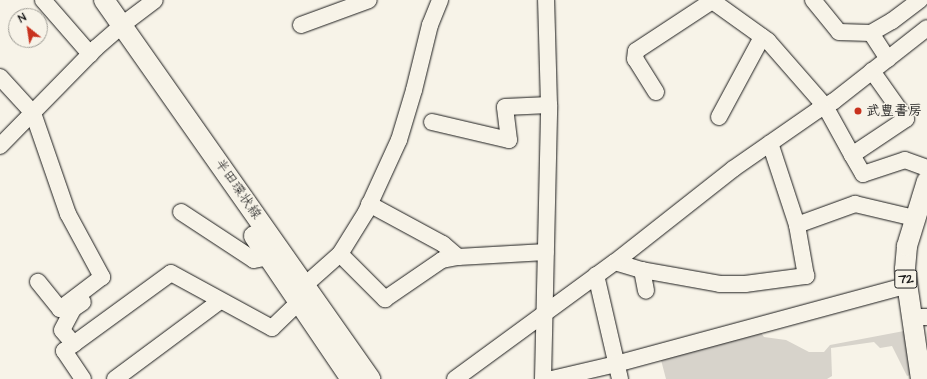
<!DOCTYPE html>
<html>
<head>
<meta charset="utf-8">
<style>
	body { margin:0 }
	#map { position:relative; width:927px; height:379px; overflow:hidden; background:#f7f3e8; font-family:"Architects Daughter","Klee One",sans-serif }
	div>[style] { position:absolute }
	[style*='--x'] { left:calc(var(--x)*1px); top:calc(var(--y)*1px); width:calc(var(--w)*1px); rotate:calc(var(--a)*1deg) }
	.green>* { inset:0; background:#d7d3cb }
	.roads { filter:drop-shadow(0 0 1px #1c1c1c) drop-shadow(0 0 1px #1c1c1c) }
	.minor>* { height:16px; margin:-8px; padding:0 8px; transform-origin:8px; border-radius:8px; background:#f7f3e8 }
	.major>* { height:20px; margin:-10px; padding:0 10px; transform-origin:10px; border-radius:10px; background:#f7f3e8 }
	.dots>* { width:11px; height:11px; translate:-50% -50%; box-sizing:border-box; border:2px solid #f7f3e8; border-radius:50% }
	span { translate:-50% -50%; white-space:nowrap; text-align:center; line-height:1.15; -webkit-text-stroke:3px #f7f3e8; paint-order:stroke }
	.shield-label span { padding:1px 3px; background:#f7f3e8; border:1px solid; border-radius:3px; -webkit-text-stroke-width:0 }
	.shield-label { font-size:13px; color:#1c1c1c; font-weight:700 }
	.poi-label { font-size:14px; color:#1c1c1c; font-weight:700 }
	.left { translate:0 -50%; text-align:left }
	.street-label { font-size:14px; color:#1c1c1c }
	.north { position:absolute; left:8px; top:8px; width:40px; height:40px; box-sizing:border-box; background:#f7f3e8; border:1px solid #9f9d96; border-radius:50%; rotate:330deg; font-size:11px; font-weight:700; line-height:16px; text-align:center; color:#1c1c1c }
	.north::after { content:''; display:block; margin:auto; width:14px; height:18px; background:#c8321e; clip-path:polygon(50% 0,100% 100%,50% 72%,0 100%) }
</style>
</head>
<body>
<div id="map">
	<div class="green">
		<div style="clip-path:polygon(759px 330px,764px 337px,786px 340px,809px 352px,824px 352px,830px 345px,904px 331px,913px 374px,907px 376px,892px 346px,880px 348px,874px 342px,831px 348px,832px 376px,827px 379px,666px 379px,660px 356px)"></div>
	</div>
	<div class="roads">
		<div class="minor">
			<div style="--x:43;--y:0;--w:72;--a:49"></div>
			<div style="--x:711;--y:0;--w:70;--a:35.7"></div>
			<div style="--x:768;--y:41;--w:86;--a:48.8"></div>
			<div style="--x:825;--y:106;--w:56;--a:61.1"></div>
			<div style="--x:852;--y:155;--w:65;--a:-33.7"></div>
			<div style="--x:906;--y:119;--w:59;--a:-125.3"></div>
			<div style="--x:813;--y:0;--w:41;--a:50.9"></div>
			<div style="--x:839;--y:32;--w:32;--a:2"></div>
			<div style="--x:871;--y:33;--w:31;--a:57"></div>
			<div style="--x:301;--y:25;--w:72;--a:-20.2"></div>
			<div style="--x:871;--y:33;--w:24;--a:-30"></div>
			<div style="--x:892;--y:21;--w:35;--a:-37"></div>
			<div style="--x:0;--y:77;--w:49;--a:47.5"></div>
			<div style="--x:33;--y:113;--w:107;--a:70.9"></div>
			<div style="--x:68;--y:214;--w:72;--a:61.6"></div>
			<div style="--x:102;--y:277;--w:53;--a:142.7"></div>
			<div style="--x:60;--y:309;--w:35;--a:-129"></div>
			<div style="--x:656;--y:92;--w:39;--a:-122"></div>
			<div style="--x:635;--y:59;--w:8;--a:-83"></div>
			<div style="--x:636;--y:51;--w:91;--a:-33.3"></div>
			<div style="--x:719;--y:117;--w:91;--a:-61.7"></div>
			<div style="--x:432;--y:122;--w:79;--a:13.2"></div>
			<div style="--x:509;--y:140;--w:33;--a:-97"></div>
			<div style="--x:505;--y:107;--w:44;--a:-2.6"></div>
			<div style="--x:0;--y:146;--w:137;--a:-45.6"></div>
			<div style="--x:96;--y:48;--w:35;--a:-41"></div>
			<div style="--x:122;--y:25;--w:41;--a:-37.1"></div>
			<div style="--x:852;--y:155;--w:22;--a:60"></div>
			<div style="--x:863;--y:174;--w:44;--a:-18.4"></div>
			<div style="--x:905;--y:160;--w:23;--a:20"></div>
			<div style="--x:369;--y:204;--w:84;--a:28.4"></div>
			<div style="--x:443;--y:244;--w:20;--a:41"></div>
			<div style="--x:458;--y:257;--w:88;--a:-3.3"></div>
			<div style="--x:181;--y:212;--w:87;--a:33.3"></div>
			<div style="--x:254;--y:260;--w:14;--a:-12"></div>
			<div style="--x:797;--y:225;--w:62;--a:-19.9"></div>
			<div style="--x:855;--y:204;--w:61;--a:13.3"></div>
			<div style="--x:340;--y:254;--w:64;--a:45"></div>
			<div style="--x:385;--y:299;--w:69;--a:-34.4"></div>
			<div style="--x:442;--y:260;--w:16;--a:-11"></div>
			<div style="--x:615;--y:262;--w:28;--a:17"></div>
			<div style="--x:642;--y:270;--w:79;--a:10.2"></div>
			<div style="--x:720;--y:284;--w:25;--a:0"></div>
			<div style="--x:745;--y:284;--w:62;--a:-7.5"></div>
			<div style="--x:806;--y:276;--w:52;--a:-100"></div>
			<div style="--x:797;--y:225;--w:86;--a:-108.2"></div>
			<div style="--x:642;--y:270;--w:21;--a:79"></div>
			<div style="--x:596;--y:275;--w:107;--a:77"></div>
			<div style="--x:305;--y:285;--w:47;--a:-41.5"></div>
			<div style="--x:340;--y:254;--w:49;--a:-58.2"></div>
			<div style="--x:366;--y:212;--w:79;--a:-65.4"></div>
			<div style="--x:399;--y:140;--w:52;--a:-73.3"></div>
			<div style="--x:414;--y:90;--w:67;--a:-76.2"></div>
			<div style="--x:430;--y:25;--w:27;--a:-68"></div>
			<div style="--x:912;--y:317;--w:15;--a:0"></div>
			<div style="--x:74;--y:344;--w:18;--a:-131"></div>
			<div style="--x:62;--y:330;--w:24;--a:-62"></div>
			<div style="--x:73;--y:309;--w:12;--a:-35"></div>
			<div style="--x:83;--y:379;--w:34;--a:-124"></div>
			<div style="--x:64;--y:351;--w:132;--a:-36.1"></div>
			<div style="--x:171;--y:273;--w:115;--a:28.6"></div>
			<div style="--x:272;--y:328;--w:36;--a:-44"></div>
			<div style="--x:115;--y:379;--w:131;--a:-36.6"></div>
			<div style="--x:455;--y:379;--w:198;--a:-36.2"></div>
			<div style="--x:615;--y:262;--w:150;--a:-38.2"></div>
			<div style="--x:733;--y:169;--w:103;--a:-34.8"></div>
			<div style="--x:818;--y:110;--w:18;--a:-29"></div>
			<div style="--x:834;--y:101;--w:118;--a:-38.1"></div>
			<div style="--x:543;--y:379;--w:274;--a:-88.7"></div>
			<div style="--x:549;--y:105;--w:105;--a:-91.6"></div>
			<div style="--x:552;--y:379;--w:66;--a:-13.2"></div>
			<div style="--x:616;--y:364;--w:300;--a:-15.1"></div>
		</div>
		<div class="major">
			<div style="--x:104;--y:0;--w:463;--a:54.9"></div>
			<div style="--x:254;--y:236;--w:173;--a:55.9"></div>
			<div style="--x:921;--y:379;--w:111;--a:-98.3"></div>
			<div style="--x:905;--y:269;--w:23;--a:-85"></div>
			<div style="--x:907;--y:246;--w:68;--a:-72.9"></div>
		</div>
	</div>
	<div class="dots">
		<div style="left:858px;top:111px;background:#c8321e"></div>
	</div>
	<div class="shield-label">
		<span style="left:906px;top:279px">72</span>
	</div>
	<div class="poi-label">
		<span class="left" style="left:866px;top:111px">武豊書房</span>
	</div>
	<div class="street-label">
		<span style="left:238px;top:189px;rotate:55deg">半田環状線</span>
	</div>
	<div class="north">N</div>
</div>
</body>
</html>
